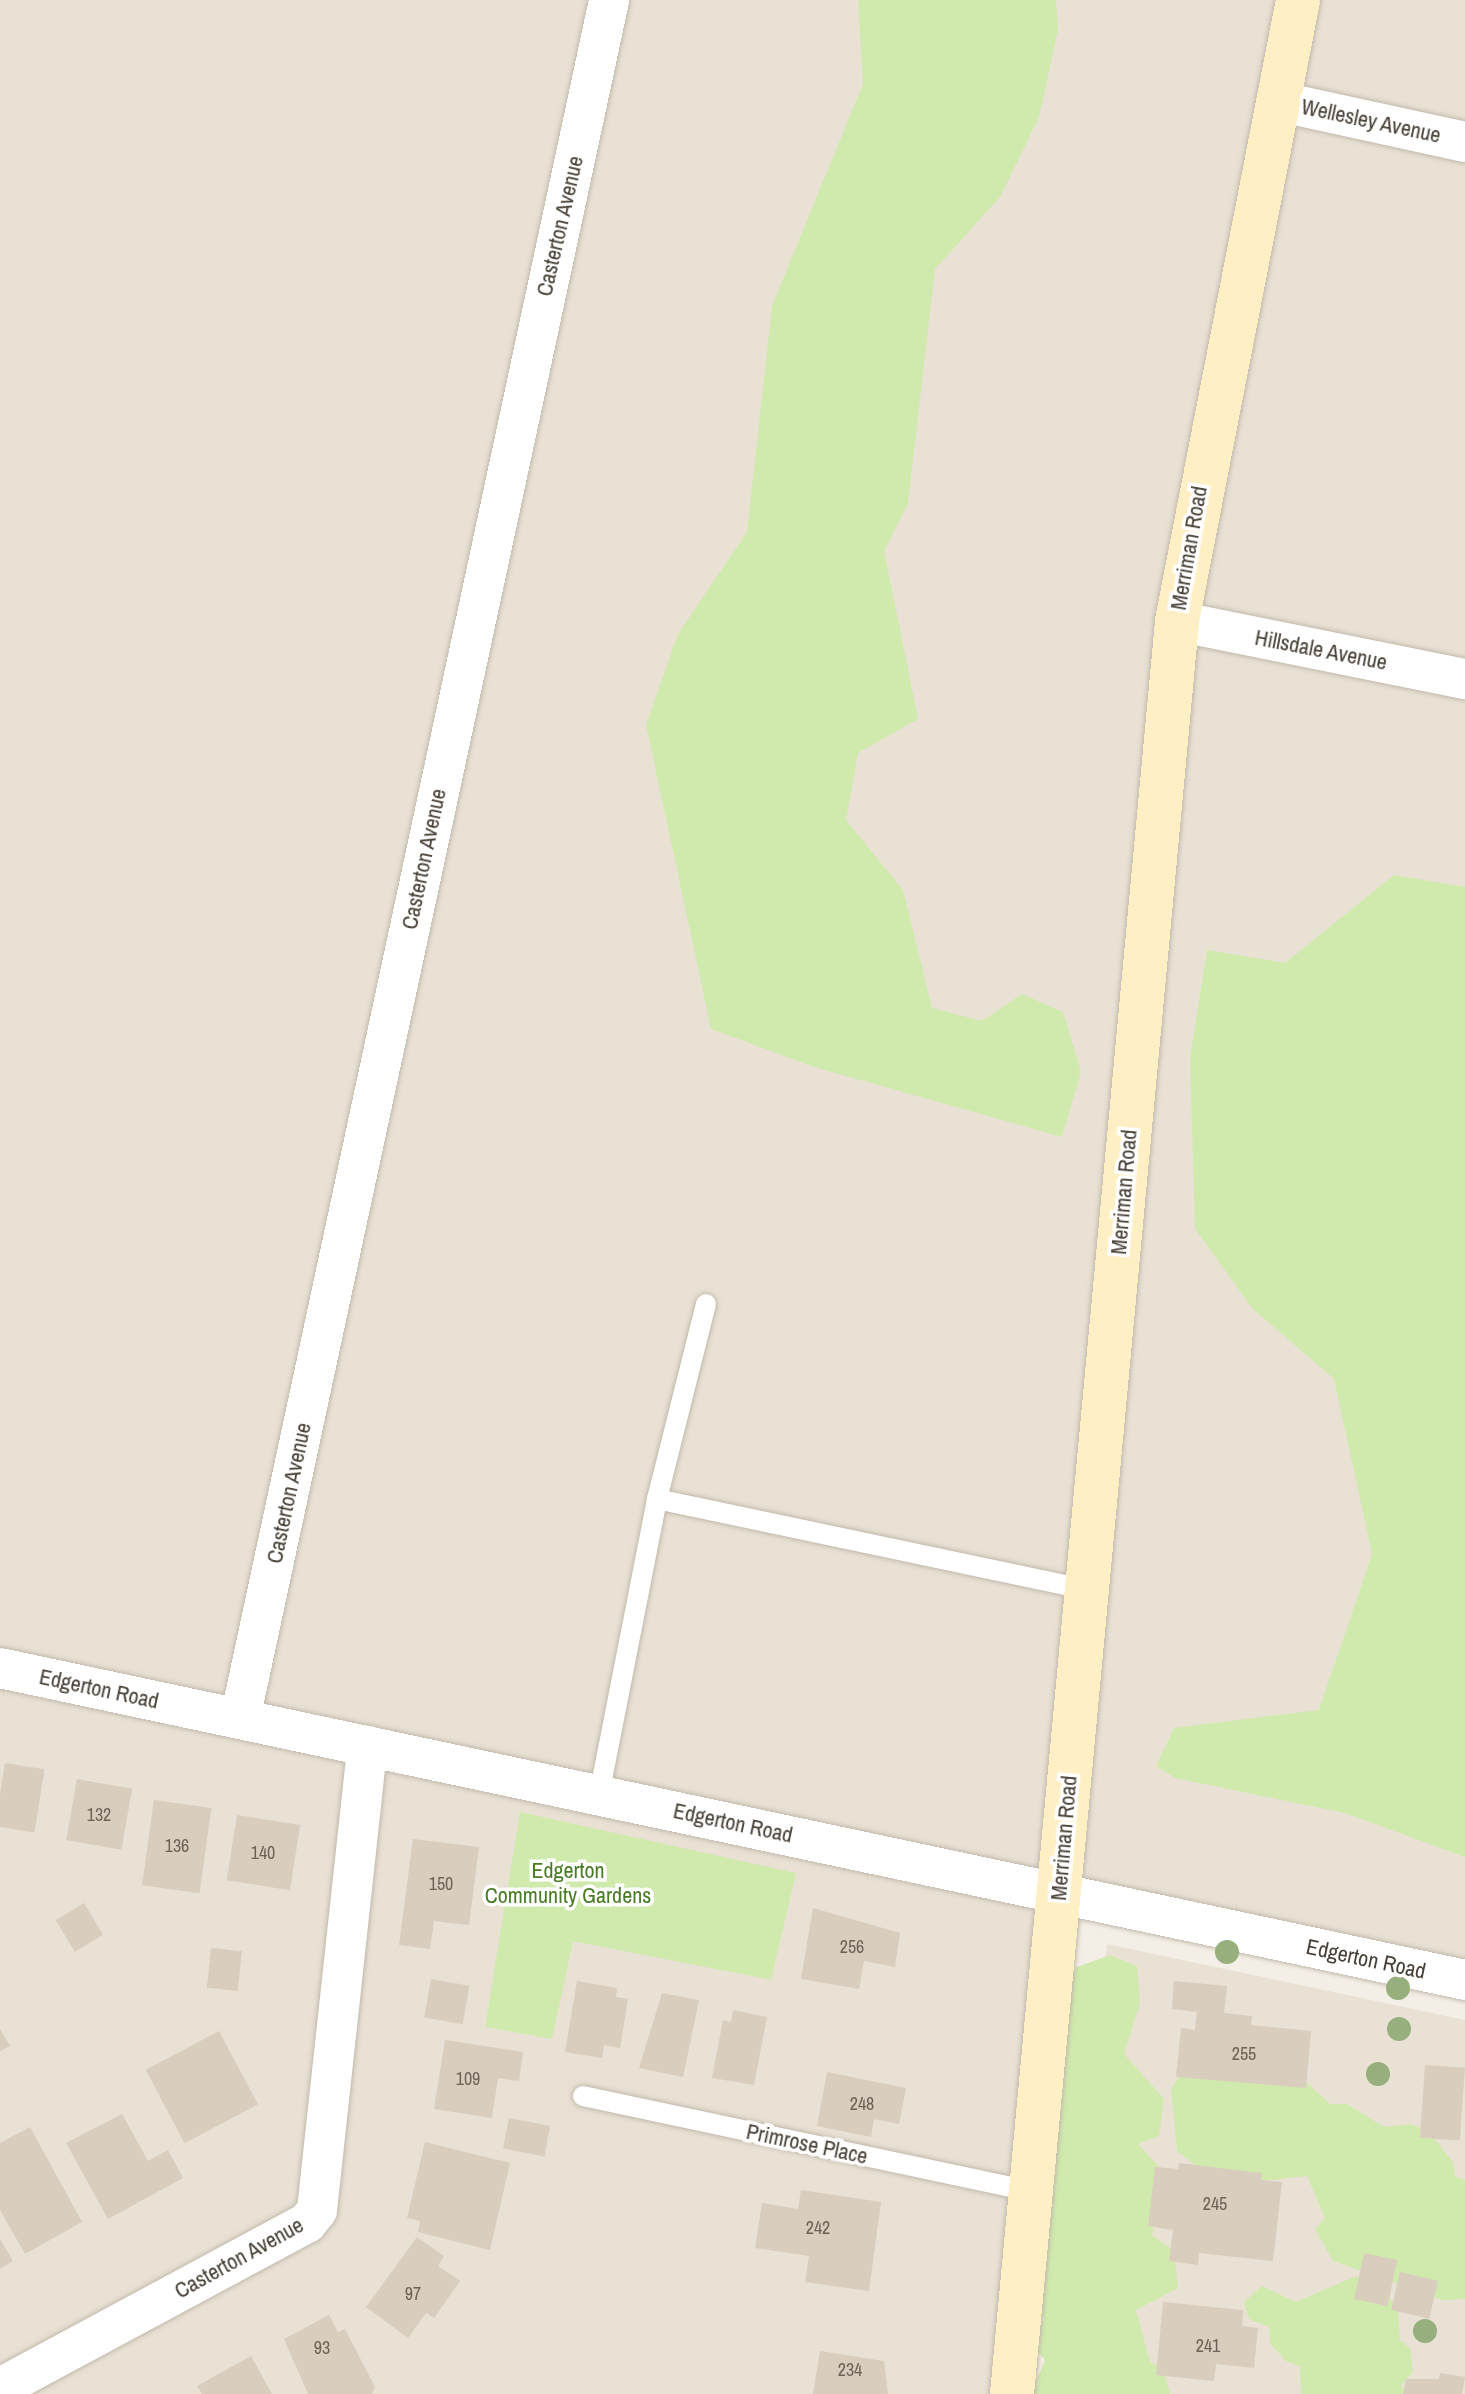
<!DOCTYPE html>
<html>
<head>
<meta charset="utf-8">
<style>
	body { margin:0 }
	#map { position:relative; width:1465px; height:2394px; overflow:hidden; background:#f4efe6; font-family:"Archivo Narrow",sans-serif }
	div>[style] { position:absolute }
	[style*='--x'] { left:calc(var(--x)*1px); top:calc(var(--y)*1px); width:calc(var(--w)*1px); rotate:calc(var(--a)*1deg) }
	.residential>* { inset:0; background:#e8e1d4 }
	.green>* { inset:0; background:#d0eaad }
	.building>* { inset:0; background:#d9cdbe; transform-origin:0 0 }
	.roads { filter:drop-shadow(0 0 2px #c2b9ab) drop-shadow(0 0 2px #c2b9ab) }
	.lane>* { height:20px; margin:-10px; padding:0 10px; transform-origin:10px; border-radius:10px; background:#fff }
	.street>* { height:40px; margin:-20px; padding:0 20px; transform-origin:20px; border-radius:20px; background:#fff }
	.secondary>* { height:44px; margin:-22px; padding:0 22px; transform-origin:22px; border-radius:22px; background:#ffefc4 }
	.trees>* { width:24px; height:24px; margin:-12px; border-radius:50%; background:#96af7c }
	span { translate:-50% -50%; white-space:nowrap; text-align:center; line-height:1.15; -webkit-text-stroke:7px #fff; paint-order:stroke }
	.number-label { font-size:18px; color:#6c6257 }
	.number-label span { -webkit-text-stroke-width:0 }
	.street-label { font-size:22px; color:#473f35 }
	.park-label { font-size:22px; color:#497b25 }
</style>
</head>
<body>
<div id="map">
	<div class="residential">
		<div style="clip-path:polygon(0 0,1465px 0,1465px 1976px,1059px 1894px,1012px 2394px,0 2394px)"></div>
		<div style="clip-path:polygon(1107px 1944px,1465px 2020px,1465px 2394px,1062px 2394px)"></div>
	</div>
	<div class="green">
		<div style="clip-path:polygon(858px 0,1056px 0,1058px 30px,1039px 117px,1000px 197px,935px 269px,908px 503px,884px 551px,918px 719px,858px 753px,846px 820px,903px 890px,932px 1008px,982px 1021px,1022px 994px,1063px 1012px,1081px 1072px,1062px 1137px,814px 1067px,711px 1029px,646px 725px,678px 634px,747px 532px,772px 306px,863px 84px)"></div>
		<div style="clip-path:polygon(1394px 875px,1465px 887px,1465px 1857px,1345px 1813px,1175px 1778px,1156px 1766px,1174px 1728px,1319px 1710px,1372px 1554px,1334px 1379px,1253px 1309px,1195px 1229px,1190px 1058px,1207px 950px,1285px 963px)"></div>
		<div style="clip-path:polygon(520px 1812px,796px 1873px,771px 1980px,573px 1941px,552px 2039px,485px 2027px)"></div>
		<div style="clip-path:polygon(1110px 1955px,1137px 1966px,1140px 2003px,1124px 2054px,1164px 2099px,1159px 2136px,1138px 2144px,1164px 2173px,1152px 2235px,1174px 2251px,1178px 2288px,1136px 2310px,1150px 2362px,1163px 2369px,1170px 2394px,1031px 2394px,1045px 2360px,1031px 2343px,1033px 2327px,1044px 2320px,1034px 2303px,1060px 1992px,1077px 1967px)"></div>
		<div style="clip-path:polygon(1294px 2071px,1330px 2104px,1347px 2104px,1384px 2127px,1411px 2124px,1429px 2132px,1453px 2162px,1455px 2177px,1465px 2180px,1465px 2299px,1443px 2300px,1333px 2261px,1315px 2229px,1325px 2218px,1307px 2176px,1255px 2182px,1204px 2172px,1177px 2151px,1171px 2088px,1183px 2072px)"></div>
		<div style="clip-path:polygon(1356px 2276px,1382px 2288px,1398px 2309px,1400px 2340px,1410px 2348px,1413px 2372px,1401px 2385px,1406px 2394px,1301px 2394px,1300px 2366px,1286px 2361px,1270px 2343px,1269px 2327px,1249px 2319px,1244px 2302px,1262px 2286px,1296px 2302px)"></div>
	</div>
	<div class="building">
		<div style="left:5px;top:1763px;width:40px;height:64px;rotate:9deg"></div>
		<div style="left:77px;top:1779px;width:56px;height:62px;rotate:10deg"></div>
		<div style="left:154px;top:1800px;width:58px;height:86px;rotate:8deg"></div>
		<div style="left:237px;top:1815px;width:64px;height:66px;rotate:9deg"></div>
		<div style="clip-path:polygon(413px 1839px,479px 1847px,469px 1925px,434px 1921px,430px 1949px,399px 1945px)"></div>
		<div style="left:84px;top:1903px;width:37px;height:33px;rotate:59deg"></div>
		<div style="clip-path:polygon(813px 1908px,900px 1933px,895px 1967px,864px 1961px,859px 1989px,801px 1979px)"></div>
		<div style="left:211px;top:1948px;width:31px;height:40px;rotate:6deg"></div>
		<div style="left:431px;top:1979px;width:39px;height:39px;rotate:10deg"></div>
		<div style="clip-path:polygon(577px 1981px,617px 1988px,616px 1997px,628px 1999px,620px 2048px,604px 2045px,602px 2058px,565px 2052px)"></div>
		<div style="clip-path:polygon(1174px 1981px,1227px 1986px,1224px 2013px,1252px 2016px,1251px 2025px,1311px 2031px,1306px 2088px,1176px 2077px,1181px 2028px,1195px 2030px,1197px 2012px,1172px 2009px)"></div>
		<div style="clip-path:polygon(662px 1993px,699px 2000px,683px 2077px,639px 2068px)"></div>
		<div style="clip-path:polygon(733px 2010px,767px 2017px,754px 2085px,712px 2078px,723px 2020px,731px 2022px)"></div>
		<div style="clip-path:polygon(0 2029px,10px 2046px,0 2051px)"></div>
		<div style="left:219px;top:2031px;width:83px;height:83px;rotate:62deg"></div>
		<div style="clip-path:polygon(445px 2040px,523px 2052px,519px 2081px,498px 2078px,492px 2118px,434px 2109px)"></div>
		<div style="left:1425px;top:2065px;width:40px;height:73px;rotate:4deg"></div>
		<div style="clip-path:polygon(827px 2072px,906px 2088px,899px 2124px,874px 2119px,871px 2137px,817px 2126px)"></div>
		<div style="clip-path:polygon(122px 2114px,148px 2161px,168px 2150px,183px 2178px,108px 2219px,66px 2143px)"></div>
		<div style="left:509px;top:2118px;width:42px;height:31px;rotate:11deg"></div>
		<div style="clip-path:polygon(30px 2127px,82px 2222px,25px 2254px,0 2210px,0 2143px)"></div>
		<div style="clip-path:polygon(425px 2142px,510px 2163px,490px 2250px,418px 2232px,420px 2221px,407px 2218px)"></div>
		<div style="clip-path:polygon(1179px 2163px,1262px 2173px,1261px 2180px,1282px 2182px,1273px 2261px,1199px 2253px,1198px 2265px,1169px 2261px,1173px 2230px,1148px 2226px,1155px 2167px,1178px 2169px)"></div>
		<div style="clip-path:polygon(801px 2190px,881px 2202px,869px 2291px,805px 2282px,809px 2256px,755px 2248px,762px 2203px,798px 2209px)"></div>
		<div style="clip-path:polygon(417px 2237px,444px 2256px,438px 2266px,460px 2281px,434px 2318px,426px 2313px,408px 2338px,366px 2307px)"></div>
		<div style="clip-path:polygon(0 2239px,13px 2261px,0 2269px)"></div>
		<div style="left:1364px;top:2253px;width:34px;height:47px;rotate:12deg"></div>
		<div style="left:1400px;top:2272px;width:39px;height:39px;rotate:13deg"></div>
		<div style="clip-path:polygon(1163px 2302px,1243px 2310px,1242px 2326px,1258px 2328px,1254px 2368px,1216px 2364px,1214px 2381px,1156px 2375px)"></div>
		<div style="clip-path:polygon(329px 2315px,338px 2332px,345px 2329px,375px 2387px,372px 2394px,308px 2394px,284px 2339px)"></div>
		<div style="clip-path:polygon(820px 2351px,884px 2361px,888px 2394px,813px 2394px)"></div>
		<div style="clip-path:polygon(251px 2356px,272px 2394px,202px 2394px,197px 2386px)"></div>
		<div style="clip-path:polygon(1440px 2373px,1465px 2377px,1462px 2394px,1403px 2394px,1406px 2379px,1439px 2379px)"></div>
	</div>
	<div class="roads">
		<div class="lane">
			<div style="--x:657;--y:1499;--w:441;--a:11.9"></div>
			<div style="--x:599;--y:1795;--w:302;--a:-78.9"></div>
			<div style="--x:657;--y:1499;--w:201;--a:-75.9"></div>
			<div style="--x:583;--y:2096;--w:457;--a:12"></div>
		</div>
		<div class="street">
			<div style="--x:1277;--y:101;--w:192;--a:12.3"></div>
			<div style="--x:1177;--y:621;--w:294;--a:11.4"></div>
			<div style="--x:0;--y:1668;--w:1498;--a:12.02"></div>
			<div style="--x:240;--y:1719;--w:1758;--a:-77.88"></div>
			<div style="--x:0;--y:2388;--w:349;--a:-28.3"></div>
			<div style="--x:307;--y:2223;--w:16;--a:-52"></div>
			<div style="--x:317;--y:2210;--w:467;--a:-83.8"></div>
		</div>
		<div class="secondary">
			<div style="--x:1012;--y:2394;--w:1781;--a:-84.68"></div>
			<div style="--x:1177;--y:621;--w:633;--a:-78.97"></div>
		</div>
	</div>
	<div class="trees">
		<div style="left:1227px;top:1952px"></div>
		<div style="left:1398px;top:1988px"></div>
		<div style="left:1399px;top:2029px"></div>
		<div style="left:1378px;top:2074px"></div>
		<div style="left:1425px;top:2331px"></div>
	</div>
	<div class="number-label">
		<span style="left:99px;top:1815px">132</span>
		<span style="left:177px;top:1846px">136</span>
		<span style="left:263px;top:1853px">140</span>
		<span style="left:441px;top:1884px">150</span>
		<span style="left:852px;top:1947px">256</span>
		<span style="left:1244px;top:2054px">255</span>
		<span style="left:468px;top:2079px">109</span>
		<span style="left:862px;top:2104px">248</span>
		<span style="left:1215px;top:2204px">245</span>
		<span style="left:818px;top:2228px">242</span>
		<span style="left:413px;top:2294px">97</span>
		<span style="left:1208px;top:2346px">241</span>
		<span style="left:322px;top:2348px">93</span>
		<span style="left:850px;top:2370px">234</span>
	</div>
	<div class="street-label">
		<span style="left:1371px;top:121px;rotate:12deg">Wellesley Avenue</span>
		<span style="left:560px;top:226px;rotate:-77deg">Casterton Avenue</span>
		<span style="left:1189px;top:548px;rotate:-80deg">Merriman Road</span>
		<span style="left:1321px;top:650px;rotate:11deg">Hillsdale Avenue</span>
		<span style="left:424px;top:859px;rotate:-78deg">Casterton Avenue</span>
		<span style="left:1124px;top:1192px;rotate:-85deg">Merriman Road</span>
		<span style="left:289px;top:1493px;rotate:-78deg">Casterton Avenue</span>
		<span style="left:99px;top:1689px;rotate:12deg">Edgerton Road</span>
		<span style="left:733px;top:1823px;rotate:12deg">Edgerton Road</span>
		<span style="left:1064px;top:1838px;rotate:-85deg">Merriman Road</span>
		<span style="left:1366px;top:1959px;rotate:12deg">Edgerton Road</span>
		<span style="left:807px;top:2144px;rotate:12deg">Primrose Place</span>
		<span style="left:239px;top:2258px;rotate:-29deg">Casterton Avenue</span>
	</div>
	<div class="park-label">
		<span style="left:568px;top:1883px">Edgerton<br>Community Gardens</span>
	</div>
</div>
</body>
</html>
